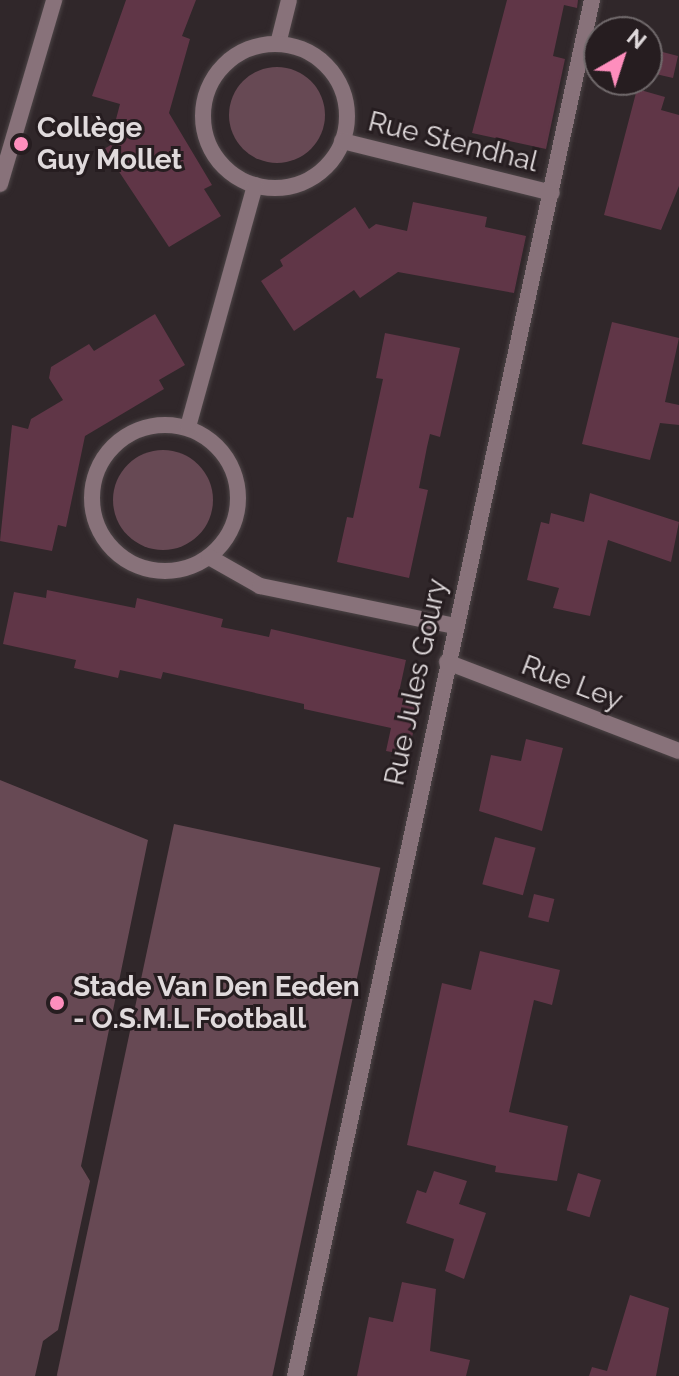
<!DOCTYPE html>
<html>
<head>
<meta charset="utf-8">
<style>
	body { margin:0 }
	#map { position:relative; width:679px; height:1376px; overflow:hidden; background:#30272a; font-family:Raleway,sans-serif }
	div>[style] { position:absolute }
	[style*='--x'] { left:calc(var(--x)*1px); top:calc(var(--y)*1px); width:calc(var(--w)*1px); rotate:calc(var(--a)*1deg) }
	.green>* { inset:0; background:#674954; transform-origin:0 0 }
	.round { border-radius:50% }
	.building>* { inset:0; background:#603647; transform-origin:0 0 }
	.roads { filter:drop-shadow(0 0 2px #4c4446) drop-shadow(0 0 2px #4c4446) }
	.service>* { height:16px; margin:-8px; padding:0 8px; transform-origin:8px; border-radius:8px; background:#88727a }
	.minor>* { height:16px; margin:-8px; padding:0 8px; transform-origin:8px; border-radius:8px; background:#88727a }
	.minor>.ring { margin:-8px; padding:0; box-sizing:content-box; background:none; border:16px solid #88727a; border-radius:50% }
	.dots>* { width:22px; height:22px; translate:-50% -50%; box-sizing:border-box; border:4px solid #261d20; border-radius:50% }
	span { translate:-50% -50%; white-space:nowrap; text-align:center; line-height:1.15; -webkit-text-stroke:6px #261d20; paint-order:stroke }
	.poi-label { font-size:28px; color:#e0dadc; font-weight:700 }
	.left { translate:0 -50%; text-align:left }
	.street-label { font-size:28px; color:#e0dadc }
	.north { position:absolute; left:583px; top:16px; width:80px; height:80px; box-sizing:border-box; background:#261d20; border:2px solid #70696b; border-radius:50%; rotate:39deg; font-size:22px; font-weight:700; line-height:32px; text-align:center; color:#e0dadc }
	.north::after { content:''; display:block; margin:auto; width:28px; height:36px; background:#fe8ebd; clip-path:polygon(50% 0,100% 100%,50% 72%,0 100%) }
</style>
</head>
<body>
<div id="map">
	<div class="green">
		<div class="round" style="left:229px;top:67px;width:96px;height:96px"></div>
		<div class="round" style="left:113px;top:450px;width:100px;height:100px"></div>
		<div style="clip-path:polygon(0 780px,148px 840px,81px 1166px,90px 1181px,58px 1330px,43px 1341px,35px 1376px,0 1376px)"></div>
		<div style="left:174px;top:824px;width:211px;height:564px;rotate:12deg"></div>
	</div>
	<div class="building">
		<div style="clip-path:polygon(126px 0,196px 0,182px 36px,190px 39px,169px 113px,212px 185px,204px 189px,221px 216px,169px 247px,104px 149px,124px 137px,115px 123px,120px 104px,92px 96px)"></div>
		<div style="clip-path:polygon(507px 0,578px 0,577px 8px,564px 5px,561px 19px,553px 56px,565px 59px,546px 149px,472px 133px)"></div>
		<div style="clip-path:polygon(647px 48px,678px 56px,673px 78px,647px 72px)"></div>
		<div style="clip-path:polygon(637px 89px,665px 97px,661px 110px,679px 115px,679px 186px,661px 230px,604px 215px)"></div>
		<div style="clip-path:polygon(413px 202px,487px 217px,485px 227px,526px 236px,514px 293px,398px 272px,360px 298px,354px 290px,294px 331px,261px 281px,283px 266px,280px 260px,355px 207px,369px 229px,376px 224px,407px 231px)"></div>
		<div style="clip-path:polygon(155px 314px,185px 365px,159px 380px,164px 389px,85px 436px,66px 527px,58px 525px,52px 551px,0 541px,12px 425px,28px 429px,31px 419px,63px 400px,49px 378px,51px 367px,89px 344px,94px 351px)"></div>
		<div style="clip-path:polygon(612px 322px,679px 338px,665px 402px,679px 405px,679px 425px,660px 423px,650px 460px,582px 444px)"></div>
		<div style="clip-path:polygon(385px 333px,460px 348px,440px 437px,430px 434px,427px 447px,419px 488px,428px 490px,409px 578px,337px 562px,347px 517px,353px 518px,383px 379px,376px 378px)"></div>
		<div style="clip-path:polygon(590px 493px,679px 522px,671px 562px,608px 540px,590px 616px,553px 608px,559px 588px,527px 580px,541px 522px,549px 524px,551px 513px,584px 522px)"></div>
		<div style="clip-path:polygon(47px 590px,135px 608px,137px 598px,223px 619px,221px 627px,231px 629px,269px 637px,271px 629px,406px 660px,398px 697px,420px 702px,408px 755px,386px 751px,391px 728px,304px 709px,304px 704px,163px 672px,161px 679px,120px 670px,118px 678px,74px 668px,76px 660px,3px 644px,14px 592px,46px 598px)"></div>
		<div style="clip-path:polygon(526px 739px,563px 748px,542px 831px,479px 811px,491px 755px,521px 761px)"></div>
		<div style="left:495px;top:837px;width:42px;height:49px;rotate:15deg"></div>
		<div style="left:534px;top:894px;width:21px;height:24px;rotate:14deg"></div>
		<div style="clip-path:polygon(480px 951px,560px 970px,552px 1005px,534px 1000px,509px 1112px,568px 1126px,557px 1181px,495px 1172px,496px 1166px,407px 1145px,442px 983px,471px 990px)"></div>
		<div style="clip-path:polygon(434px 1171px,467px 1181px,459px 1204px,486px 1213px,464px 1279px,445px 1271px,454px 1239px,406px 1223px,417px 1190px,426px 1193px)"></div>
		<div style="left:578px;top:1173px;width:24px;height:39px;rotate:17deg"></div>
		<div style="clip-path:polygon(402px 1282px,436px 1289px,430px 1351px,470px 1360px,466px 1376px,357px 1376px,369px 1317px,393px 1322px)"></div>
		<div style="clip-path:polygon(630px 1295px,669px 1308px,656px 1376px,589px 1376px,592px 1367px,607px 1371px)"></div>
	</div>
	<div class="roads">
		<div class="service">
			<div style="--x:0;--y:184;--w:192;--a:-73.6"></div>
		</div>
		<div class="minor">
			<div style="--x:278;--y:44;--w:45;--a:-76"></div>
			<div class="ring" style="left:203px;top:44px;width:128px;height:128px"></div>
			<div style="--x:342;--y:141;--w:216;--a:13.9"></div>
			<div class="ring" style="left:92px;top:425px;width:130px;height:130px"></div>
			<div style="--x:188;--y:427;--w:251;--a:-74.5"></div>
			<div style="--x:209;--y:557;--w:59;--a:29.6"></div>
			<div style="--x:260;--y:586;--w:199;--a:11.6"></div>
			<div style="--x:447;--y:662;--w:248;--a:21"></div>
			<div style="--x:295;--y:1376;--w:1408;--a:-77.82"></div>
		</div>
	</div>
	<div class="dots">
		<div style="left:21px;top:144px;background:#fe8ebd"></div>
		<div style="left:57px;top:1003px;background:#fe8ebd"></div>
	</div>
	<div class="poi-label">
		<span class="left" style="left:37px;top:144px">Collège<br>Guy Mollet</span>
		<span class="left" style="left:73px;top:1003px">Stade Van Den Eeden<br>- O.S.M.L Football</span>
	</div>
	<div class="street-label">
		<span style="left:453px;top:142px;rotate:14deg">Rue Stendhal</span>
		<span style="left:416px;top:682px;rotate:-78deg">Rue Jules Goury</span>
		<span style="left:572px;top:683px;rotate:21deg">Rue Ley</span>
	</div>
	<div class="north">N</div>
</div>
</body>
</html>
